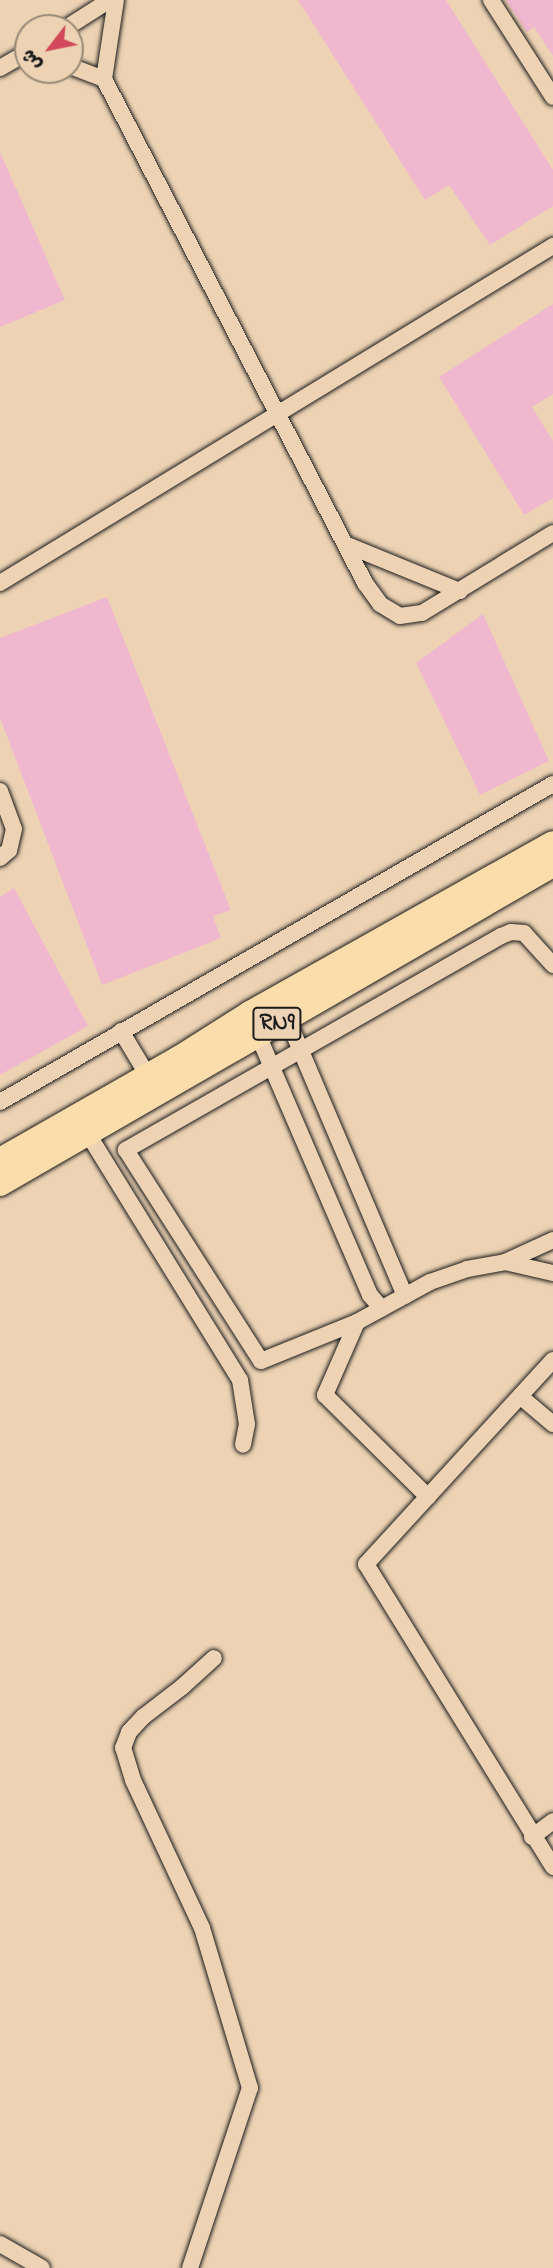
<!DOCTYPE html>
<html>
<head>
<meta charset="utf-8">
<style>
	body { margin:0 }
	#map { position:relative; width:553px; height:2268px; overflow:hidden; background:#edd3b4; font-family:"Indie Flower","Playpen Sans Arabic",sans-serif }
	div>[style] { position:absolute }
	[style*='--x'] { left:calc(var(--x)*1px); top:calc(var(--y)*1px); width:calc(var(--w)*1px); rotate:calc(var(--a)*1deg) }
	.building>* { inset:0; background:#f0b8ce }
	.roads { filter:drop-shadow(0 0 2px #1c1c1c) drop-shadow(0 0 2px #1c1c1c) }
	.minor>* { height:16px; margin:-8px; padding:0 8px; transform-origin:8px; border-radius:8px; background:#edd3b4 }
	.highway>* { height:24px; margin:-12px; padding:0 12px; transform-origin:12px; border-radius:12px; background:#faddab }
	span { translate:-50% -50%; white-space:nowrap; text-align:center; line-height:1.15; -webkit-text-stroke:5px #edd3b4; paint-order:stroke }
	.shield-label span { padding:2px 5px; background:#edd3b4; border:2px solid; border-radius:5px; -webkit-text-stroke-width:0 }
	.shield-label { font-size:23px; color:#1c1c1c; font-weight:700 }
	.north { position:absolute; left:14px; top:14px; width:70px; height:70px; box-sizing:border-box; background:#edd3b4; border:2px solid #998a77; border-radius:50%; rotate:238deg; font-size:19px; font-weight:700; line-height:28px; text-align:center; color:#1c1c1c }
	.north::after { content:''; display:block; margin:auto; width:24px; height:32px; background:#d1495b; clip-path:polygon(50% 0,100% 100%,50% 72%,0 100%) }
</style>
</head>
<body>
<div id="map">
	<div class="building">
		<div style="clip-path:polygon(298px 0,446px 0,553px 170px,553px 206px,490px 245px,449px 185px,425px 200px)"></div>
		<div style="clip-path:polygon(506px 0,553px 0,553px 56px,534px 27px,527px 32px)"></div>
		<div style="clip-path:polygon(0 152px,65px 300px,0 327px)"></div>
		<div style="clip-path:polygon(553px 304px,553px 394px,532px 407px,553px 441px,553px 498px,524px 515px,439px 377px)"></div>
		<div style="clip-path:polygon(107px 597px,231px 910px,213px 916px,221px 938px,102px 985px,0 718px,0 638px)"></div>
		<div style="clip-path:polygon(483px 614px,549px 761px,480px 795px,416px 663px)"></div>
		<div style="clip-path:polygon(14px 888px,88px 1026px,0 1075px,0 897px)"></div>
	</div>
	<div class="roads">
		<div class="minor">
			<div style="--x:491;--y:0;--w:115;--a:57.4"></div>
			<div style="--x:66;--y:28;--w:52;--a:-32.5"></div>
			<div style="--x:70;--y:66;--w:36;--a:21"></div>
			<div style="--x:104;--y:79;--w:568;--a:62.62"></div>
			<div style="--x:365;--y:583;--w:26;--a:54"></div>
			<div style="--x:380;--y:604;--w:23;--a:31"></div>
			<div style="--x:400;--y:616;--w:22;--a:-8"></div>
			<div style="--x:422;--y:613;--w:153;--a:-31.4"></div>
			<div style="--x:0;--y:68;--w:32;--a:-30"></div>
			<div style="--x:104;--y:79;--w:80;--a:-81.4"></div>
			<div style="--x:347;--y:545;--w:122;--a:22.2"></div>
			<div style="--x:0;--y:583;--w:648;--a:-31.36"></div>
			<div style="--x:0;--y:791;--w:40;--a:69.8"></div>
			<div style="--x:14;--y:829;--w:22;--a:103"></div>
			<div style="--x:9;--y:850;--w:12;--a:138"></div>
			<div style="--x:553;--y:965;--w:43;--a:-132.2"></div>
			<div style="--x:524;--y:933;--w:13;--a:-176"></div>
			<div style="--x:511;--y:932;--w:11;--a:158"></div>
			<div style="--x:501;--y:936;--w:432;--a:150.3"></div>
			<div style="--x:126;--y:1150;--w:250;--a:57.4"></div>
			<div style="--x:261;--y:1361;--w:104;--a:-22.1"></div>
			<div style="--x:357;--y:1322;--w:83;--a:-28.7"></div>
			<div style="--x:430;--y:1282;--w:39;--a:-19"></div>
			<div style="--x:467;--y:1269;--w:39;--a:-10"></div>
			<div style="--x:505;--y:1262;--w:49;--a:12.9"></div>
			<div style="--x:287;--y:1018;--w:302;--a:67"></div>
			<div style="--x:121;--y:1031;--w:52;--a:59"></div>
			<div style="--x:258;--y:1035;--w:283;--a:66.7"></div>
			<div style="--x:370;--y:1295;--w:18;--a:49"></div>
			<div style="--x:0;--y:1102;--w:638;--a:-29.9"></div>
			<div style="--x:88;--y:1134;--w:289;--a:58.3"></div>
			<div style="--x:240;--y:1380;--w:45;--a:81"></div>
			<div style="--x:247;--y:1424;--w:21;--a:101"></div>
			<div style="--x:505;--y:1262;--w:53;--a:-24.6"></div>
			<div style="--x:357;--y:1322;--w:80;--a:113.7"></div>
			<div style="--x:325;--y:1395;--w:145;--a:44.7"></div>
			<div style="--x:553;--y:1360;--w:277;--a:132.5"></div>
			<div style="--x:366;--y:1564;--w:356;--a:58.3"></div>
			<div style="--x:521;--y:1397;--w:42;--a:40.2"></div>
			<div style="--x:532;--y:1837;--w:26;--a:-37"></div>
			<div style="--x:0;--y:2244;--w:48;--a:29.7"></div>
			<div style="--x:190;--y:2268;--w:190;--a:-71.6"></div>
			<div style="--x:250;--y:2088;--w:167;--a:-106.7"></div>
			<div style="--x:202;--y:1928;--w:163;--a:-115"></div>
			<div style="--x:133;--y:1780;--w:34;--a:-107"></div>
			<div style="--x:123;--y:1748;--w:17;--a:-69"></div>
			<div style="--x:129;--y:1732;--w:21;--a:-47"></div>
			<div style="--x:143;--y:1717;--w:49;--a:-37.6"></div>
			<div style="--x:182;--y:1687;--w:43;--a:-42.2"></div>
		</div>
		<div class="highway">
			<div style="--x:0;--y:1160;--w:206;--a:-29.7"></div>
			<div style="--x:179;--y:1058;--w:84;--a:-32.4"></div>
			<div style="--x:250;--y:1013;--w:347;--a:-29.3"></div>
			<div style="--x:0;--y:1184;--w:638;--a:-29.98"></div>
		</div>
	</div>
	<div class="shield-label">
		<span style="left:277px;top:1024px">RN9</span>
	</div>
	<div class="north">ش</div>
</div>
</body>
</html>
